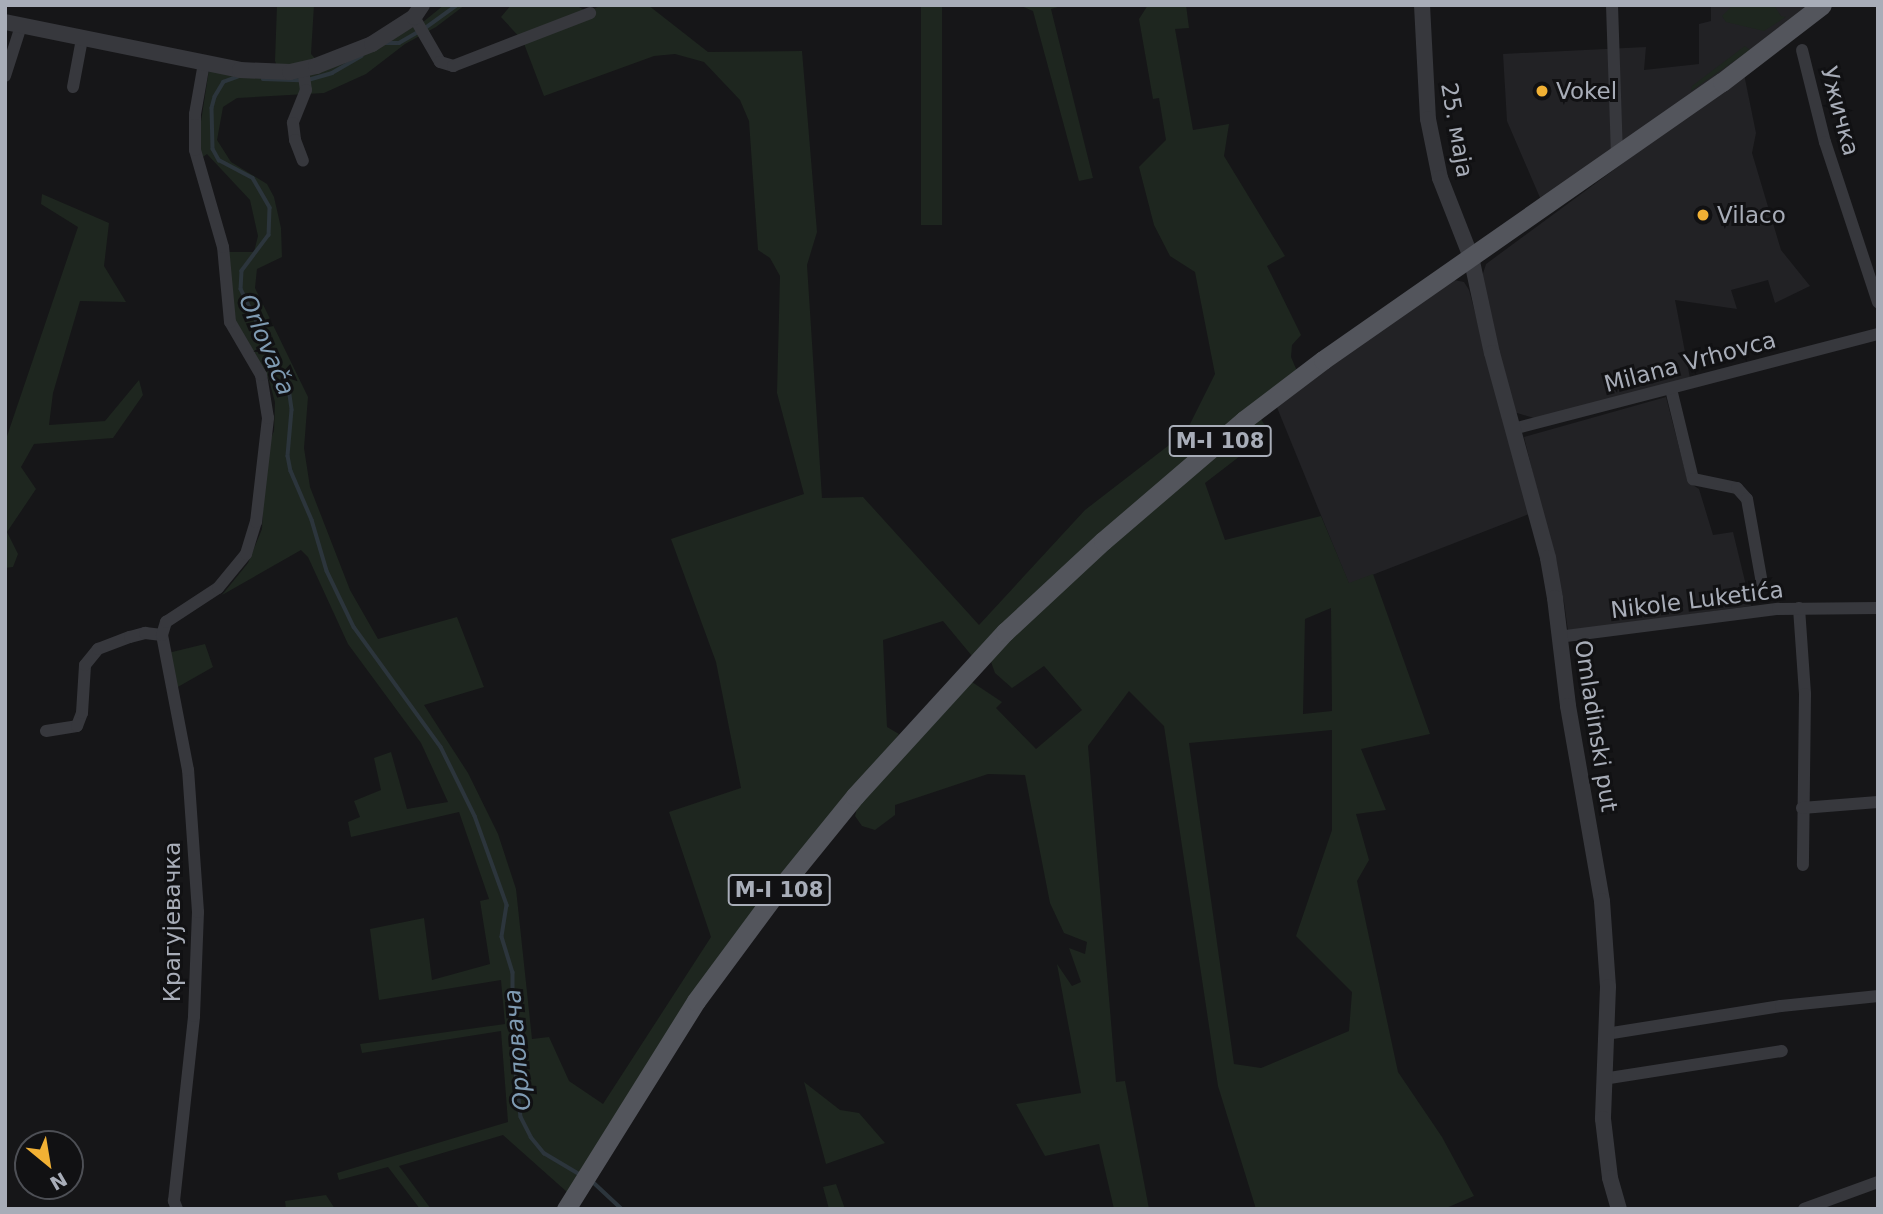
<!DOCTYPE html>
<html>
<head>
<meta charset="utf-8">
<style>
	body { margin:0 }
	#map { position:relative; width:1883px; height:1214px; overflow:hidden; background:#161618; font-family:"DejaVu Sans",sans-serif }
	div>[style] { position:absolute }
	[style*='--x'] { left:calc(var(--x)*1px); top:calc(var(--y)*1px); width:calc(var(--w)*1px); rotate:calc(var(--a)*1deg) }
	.built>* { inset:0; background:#222225 }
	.green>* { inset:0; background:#1e261f; transform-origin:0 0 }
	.stream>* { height:3.5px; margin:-1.75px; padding:0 1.75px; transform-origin:1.75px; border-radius:1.75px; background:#2c353c }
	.minor>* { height:12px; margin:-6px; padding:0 6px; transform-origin:6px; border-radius:6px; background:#37383d }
	.tertiary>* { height:16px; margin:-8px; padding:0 8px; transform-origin:8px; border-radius:8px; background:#37383d }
	.primary>* { height:19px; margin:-9.5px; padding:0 9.5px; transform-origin:9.5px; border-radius:9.5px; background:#53555c }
	.dots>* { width:19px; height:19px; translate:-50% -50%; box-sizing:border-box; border:4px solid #111113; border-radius:50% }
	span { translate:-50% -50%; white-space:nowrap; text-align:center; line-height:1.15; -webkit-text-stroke:6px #111113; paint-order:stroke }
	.shield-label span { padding:2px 5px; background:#111113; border:2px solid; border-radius:5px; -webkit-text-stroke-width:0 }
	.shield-label { font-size:21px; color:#a8adb8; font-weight:700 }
	.poi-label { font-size:23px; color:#a8adb8 }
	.left { translate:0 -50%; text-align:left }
	.street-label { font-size:23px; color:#a8adb8 }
	.water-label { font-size:24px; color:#7f9bb3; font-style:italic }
	.frame { position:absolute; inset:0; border:7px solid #a8adb8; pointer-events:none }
	.north { position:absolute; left:14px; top:1130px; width:70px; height:70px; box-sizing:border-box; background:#111113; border:2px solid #4d4f55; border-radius:50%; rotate:150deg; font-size:19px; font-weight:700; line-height:28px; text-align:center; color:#a8adb8 }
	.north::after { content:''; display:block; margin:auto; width:24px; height:32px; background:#f2b134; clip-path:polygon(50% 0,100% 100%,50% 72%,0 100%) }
</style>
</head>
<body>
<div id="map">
	<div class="built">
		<div style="clip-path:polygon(1711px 5px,1808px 5px,1709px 82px,1541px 200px,1507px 121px,1503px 54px,1646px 47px,1644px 70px,1699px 64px,1699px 24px,1711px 21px)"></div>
		<div style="clip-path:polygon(1744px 74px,1756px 133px,1752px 153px,1781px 250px,1810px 286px,1775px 303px,1768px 280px,1731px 290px,1737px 309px,1675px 300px,1690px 378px,1537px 419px,1514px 412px,1481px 280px,1486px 264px)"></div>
		<div style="clip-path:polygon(1454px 280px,1464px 282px,1469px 290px,1529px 514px,1349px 584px,1276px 405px,1444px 284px)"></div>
		<div style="clip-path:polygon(1666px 397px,1688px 482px,1699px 489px,1713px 535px,1733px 532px,1751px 606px,1568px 631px,1564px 602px,1524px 437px)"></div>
	</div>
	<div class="green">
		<div style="clip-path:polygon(277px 5px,314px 5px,311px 54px,321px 65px,423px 22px,444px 5px,465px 5px,436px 27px,405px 44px,366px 74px,324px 93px,237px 98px,223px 107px,217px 140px,231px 162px,267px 184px,274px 197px,281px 228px,282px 257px,257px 269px,255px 288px,308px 397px,304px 448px,310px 487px,350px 590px,378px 639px,457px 617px,484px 687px,424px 705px,468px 773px,498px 834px,516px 889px,532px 1039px,549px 1037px,569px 1081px,603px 1104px,711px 937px,669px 812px,741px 788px,716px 662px,671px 539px,804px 494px,777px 393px,780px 276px,770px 258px,758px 250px,749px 121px,740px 100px,704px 62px,675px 54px,654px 56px,544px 96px,523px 41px,501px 17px,511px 5px,576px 5px,587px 12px,602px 5px,648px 5px,708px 52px,802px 51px,817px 232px,807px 265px,822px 498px,863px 497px,979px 625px,1085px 510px,1186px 432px,1215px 374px,1195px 272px,1170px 256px,1154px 225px,1139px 167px,1166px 140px,1159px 98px,1153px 99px,1139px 19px,1148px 5px,1186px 5px,1189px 28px,1175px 29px,1193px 130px,1229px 124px,1224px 156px,1285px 256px,1267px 266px,1301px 335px,1292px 345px,1291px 357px,1297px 371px,972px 656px,943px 621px,883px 640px,887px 727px,899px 734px,567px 1192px,503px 1135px,399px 1166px,431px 1209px,420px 1209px,388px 1167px,339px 1180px,337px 1173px,508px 1122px,501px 1031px,362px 1053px,360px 1044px,505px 1024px,501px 980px,379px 1000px,370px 929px,424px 918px,432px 980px,490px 964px,480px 901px,489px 899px,459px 812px,351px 837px,348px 822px,360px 817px,354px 801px,381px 790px,374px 758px,391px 752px,407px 809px,448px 802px,421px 743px,348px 644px,308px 557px,301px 550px,222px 595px,248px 563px,262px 529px,266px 450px,274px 431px,275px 402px,269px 380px,235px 323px,227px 252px,254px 252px,258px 236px,250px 200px,207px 154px,200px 159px,198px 141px,210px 63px,279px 71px,275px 61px)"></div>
		<div style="left:921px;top:5px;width:21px;height:220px"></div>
		<div style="clip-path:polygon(1019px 5px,1065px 5px,1051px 9px,1093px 178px,1079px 181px,1033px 11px)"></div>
		<div style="clip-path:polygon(1733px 5px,1774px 5px,1781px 16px,1786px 17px,1764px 31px,1726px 22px,1722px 16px)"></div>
		<div style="clip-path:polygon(1745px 46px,1750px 50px,1691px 91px,1692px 86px)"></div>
		<div style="clip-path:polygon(42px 194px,109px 223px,104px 266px,126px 302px,80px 301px,53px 393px,49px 425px,105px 421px,139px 380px,143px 395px,113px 438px,34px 444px,21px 467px,36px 489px,7px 532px,18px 554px,13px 567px,5px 568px,5px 442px,78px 227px,41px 204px)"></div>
		<div style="clip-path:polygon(evenodd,1259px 416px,1270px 433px,1205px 483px,1225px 540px,1321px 516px,1349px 583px,1373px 574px,1430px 734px,1361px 749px,1386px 810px,1356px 814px,1369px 860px,1357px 881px,1398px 1072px,1442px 1137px,1474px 1196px,1444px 1209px,1256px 1209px,1218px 1086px,1164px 726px,1129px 691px,1088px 746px,1116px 1082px,1125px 1081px,1149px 1209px,1114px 1209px,1099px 1144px,1045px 1156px,1016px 1104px,1081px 1093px,1057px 964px,1072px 986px,1081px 982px,1069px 948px,1085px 954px,1087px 942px,1064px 933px,1050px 903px,1025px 775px,988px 774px,895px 805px,895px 815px,875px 830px,862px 826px,855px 816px,857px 808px,969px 680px,1002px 702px,996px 708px,1036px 749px,1082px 710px,1044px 666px,1012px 688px,995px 673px,990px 659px,1037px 611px,1259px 416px,1331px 608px,1332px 711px,1303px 714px,1305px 619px,1331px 608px,1259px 416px,1332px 730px,1332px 830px,1296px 936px,1352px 992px,1349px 1031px,1261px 1068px,1234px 1064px,1189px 743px,1332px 730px)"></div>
		<div style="clip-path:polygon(205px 644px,213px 667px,176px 688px,168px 653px)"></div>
		<div style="clip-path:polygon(804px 1082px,840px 1110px,859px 1113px,885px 1143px,826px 1164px)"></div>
		<div style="clip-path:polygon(836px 1184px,845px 1209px,829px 1209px,823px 1187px)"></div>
		<div style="clip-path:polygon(326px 1195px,335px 1209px,286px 1209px,285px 1201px)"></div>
	</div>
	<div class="stream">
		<div style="--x:424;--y:29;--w:41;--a:-36"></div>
		<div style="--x:386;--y:43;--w:13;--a:0"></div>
		<div style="--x:399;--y:43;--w:22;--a:-30"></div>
		<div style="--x:238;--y:77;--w:15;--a:160"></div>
		<div style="--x:224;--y:82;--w:17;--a:121"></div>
		<div style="--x:215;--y:97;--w:11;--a:105"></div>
		<div style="--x:212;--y:108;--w:41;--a:88.6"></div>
		<div style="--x:213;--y:149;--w:13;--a:61"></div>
		<div style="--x:219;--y:160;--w:38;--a:28"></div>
		<div style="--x:253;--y:178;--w:34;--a:60"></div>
		<div style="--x:270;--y:208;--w:27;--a:92"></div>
		<div style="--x:269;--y:235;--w:45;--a:126.9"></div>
		<div style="--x:242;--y:271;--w:18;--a:93"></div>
		<div style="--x:241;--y:289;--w:110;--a:64.1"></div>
		<div style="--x:289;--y:388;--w:22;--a:82"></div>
		<div style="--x:292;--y:410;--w:46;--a:95"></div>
		<div style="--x:288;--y:456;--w:15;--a:79"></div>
		<div style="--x:291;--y:471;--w:53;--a:66.8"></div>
		<div style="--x:312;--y:520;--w:53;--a:73.6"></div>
		<div style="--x:327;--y:571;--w:62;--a:64.3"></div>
		<div style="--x:354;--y:627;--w:148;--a:54.1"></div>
		<div style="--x:441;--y:747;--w:77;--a:63.8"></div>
		<div style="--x:475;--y:816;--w:95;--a:70.2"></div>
		<div style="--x:507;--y:905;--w:32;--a:99"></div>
		<div style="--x:502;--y:937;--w:37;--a:73"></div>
		<div style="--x:513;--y:972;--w:73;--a:90"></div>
		<div style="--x:513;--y:1045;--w:72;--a:83.7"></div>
		<div style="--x:521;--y:1117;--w:22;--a:63"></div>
		<div style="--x:531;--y:1137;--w:21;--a:51"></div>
		<div style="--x:544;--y:1153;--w:43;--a:30.7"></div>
		<div style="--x:263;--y:79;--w:37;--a:2"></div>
		<div style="--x:308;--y:80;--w:25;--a:-16"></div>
		<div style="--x:332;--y:73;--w:34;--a:-30"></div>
		<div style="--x:591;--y:1180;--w:42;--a:43.1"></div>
	</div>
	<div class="minor">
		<div style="--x:1612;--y:5;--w:151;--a:88.1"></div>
		<div style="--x:414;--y:17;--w:52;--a:60"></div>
		<div style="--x:440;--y:62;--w:14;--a:17"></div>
		<div style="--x:453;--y:66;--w:147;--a:-21.1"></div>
		<div style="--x:1802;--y:50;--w:95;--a:76"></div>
		<div style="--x:1825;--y:142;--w:169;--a:71.7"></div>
		<div style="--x:303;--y:69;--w:21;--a:82"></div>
		<div style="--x:306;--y:90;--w:35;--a:112"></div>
		<div style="--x:293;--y:123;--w:17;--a:83"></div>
		<div style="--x:295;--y:140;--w:22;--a:69"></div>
		<div style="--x:5;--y:76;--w:52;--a:-72.3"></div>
		<div style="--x:73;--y:87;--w:49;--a:-79.4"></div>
		<div style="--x:1671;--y:389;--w:93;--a:76.3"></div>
		<div style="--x:1693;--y:479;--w:45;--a:11.6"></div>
		<div style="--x:1737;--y:488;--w:15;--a:48"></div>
		<div style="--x:1747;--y:499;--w:85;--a:79.9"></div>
		<div style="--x:1513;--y:429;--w:377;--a:-14.6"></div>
		<div style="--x:1799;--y:608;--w:86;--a:86"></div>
		<div style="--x:1805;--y:694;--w:171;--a:90.7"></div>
		<div style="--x:1558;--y:637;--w:222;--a:-7.3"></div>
		<div style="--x:1778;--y:609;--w:100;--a:-0.6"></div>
		<div style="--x:46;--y:731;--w:31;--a:-9"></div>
		<div style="--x:77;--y:726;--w:14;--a:-69"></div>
		<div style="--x:82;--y:713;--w:48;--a:-86.4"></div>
		<div style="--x:85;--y:665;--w:21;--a:-51"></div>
		<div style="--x:98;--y:649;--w:34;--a:-21"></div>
		<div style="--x:130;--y:637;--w:16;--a:-15"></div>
		<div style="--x:145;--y:633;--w:17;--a:7"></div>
		<div style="--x:1802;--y:808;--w:76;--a:-4.5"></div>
		<div style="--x:1606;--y:1034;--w:177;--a:-9.1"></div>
		<div style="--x:1781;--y:1006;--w:98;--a:-5.9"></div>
		<div style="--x:1603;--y:1079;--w:181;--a:-8.9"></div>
		<div style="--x:177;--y:1209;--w:9;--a:-111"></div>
		<div style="--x:174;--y:1201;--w:186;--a:-83.8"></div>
		<div style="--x:194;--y:1016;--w:104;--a:-87.8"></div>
		<div style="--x:198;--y:912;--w:142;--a:-94"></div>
		<div style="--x:188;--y:770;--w:137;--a:-100.9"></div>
		<div style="--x:162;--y:635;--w:14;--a:-73"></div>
		<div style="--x:166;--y:622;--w:62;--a:-33.2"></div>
		<div style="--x:218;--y:588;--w:44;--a:-50.5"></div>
		<div style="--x:246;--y:554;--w:34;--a:-73"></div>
		<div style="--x:256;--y:522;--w:105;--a:-83.4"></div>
		<div style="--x:268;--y:418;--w:44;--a:-99.2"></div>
		<div style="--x:261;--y:375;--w:61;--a:-120.3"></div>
		<div style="--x:230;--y:322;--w:75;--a:-95.3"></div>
		<div style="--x:223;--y:247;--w:101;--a:-106.1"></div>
		<div style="--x:195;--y:150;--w:36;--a:-90"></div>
		<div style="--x:195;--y:114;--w:52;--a:-80"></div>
		<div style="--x:1804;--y:1209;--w:79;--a:-20"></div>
	</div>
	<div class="tertiary">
		<div style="--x:1422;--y:5;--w:114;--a:87"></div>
		<div style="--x:1428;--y:119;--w:60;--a:78.5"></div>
		<div style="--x:1440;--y:178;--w:85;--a:68.6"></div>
		<div style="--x:1471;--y:257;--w:98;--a:77.7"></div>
		<div style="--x:1492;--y:353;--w:213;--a:74.7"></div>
		<div style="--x:1548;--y:558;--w:41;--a:80.1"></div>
		<div style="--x:1555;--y:598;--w:109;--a:83.1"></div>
		<div style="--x:1568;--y:706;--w:198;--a:80.1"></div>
		<div style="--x:1602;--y:901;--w:86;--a:86"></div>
		<div style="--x:1608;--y:987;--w:132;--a:92.2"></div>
		<div style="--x:1603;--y:1119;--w:59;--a:83.2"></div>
		<div style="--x:1610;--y:1178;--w:32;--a:74"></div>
		<div style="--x:5;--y:22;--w:240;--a:11.5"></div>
		<div style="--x:240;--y:70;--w:50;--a:2.3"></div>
		<div style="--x:290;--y:72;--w:27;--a:-13"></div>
		<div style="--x:316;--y:66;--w:60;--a:-21.4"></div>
		<div style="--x:372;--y:44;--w:50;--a:-32.7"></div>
		<div style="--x:414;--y:17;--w:14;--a:-56"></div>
	</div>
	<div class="primary">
		<div style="--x:566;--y:1209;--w:245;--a:-58"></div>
		<div style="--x:696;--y:1001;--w:129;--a:-53.5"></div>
		<div style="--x:773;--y:897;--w:130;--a:-50.9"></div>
		<div style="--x:855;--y:796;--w:222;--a:-47.6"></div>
		<div style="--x:1005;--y:632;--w:134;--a:-42.9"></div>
		<div style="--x:1103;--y:541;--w:186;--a:-40.6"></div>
		<div style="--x:1244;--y:420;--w:99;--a:-37.2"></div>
		<div style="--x:1323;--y:360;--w:486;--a:-34.9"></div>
		<div style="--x:1722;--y:82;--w:126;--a:-37.6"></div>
	</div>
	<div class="dots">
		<div style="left:1542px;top:91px;background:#f2b134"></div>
		<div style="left:1703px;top:215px;background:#f2b134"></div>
	</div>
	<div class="shield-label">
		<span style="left:1220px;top:441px">M-I 108</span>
		<span style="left:779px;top:890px">M-I 108</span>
	</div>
	<div class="poi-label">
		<span class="left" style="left:1556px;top:91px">Vokel</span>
		<span class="left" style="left:1717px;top:215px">Vilaco</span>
	</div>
	<div class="street-label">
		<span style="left:1840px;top:111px;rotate:75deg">Ужичка</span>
		<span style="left:1457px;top:130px;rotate:80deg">25. маја</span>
		<span style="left:1690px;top:362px;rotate:-15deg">Milana Vrhovca</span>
		<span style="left:1697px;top:600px;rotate:-7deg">Nikole Luketića</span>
		<span style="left:1596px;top:726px;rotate:81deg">Omladinski put</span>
		<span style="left:172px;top:922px;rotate:-90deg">Крагујевачка</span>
	</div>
	<div class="water-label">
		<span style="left:266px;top:345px;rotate:67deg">Orlovača</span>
		<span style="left:518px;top:1050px;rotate:-95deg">Орловача</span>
	</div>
	<div class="frame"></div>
	<div class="north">N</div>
</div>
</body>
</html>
